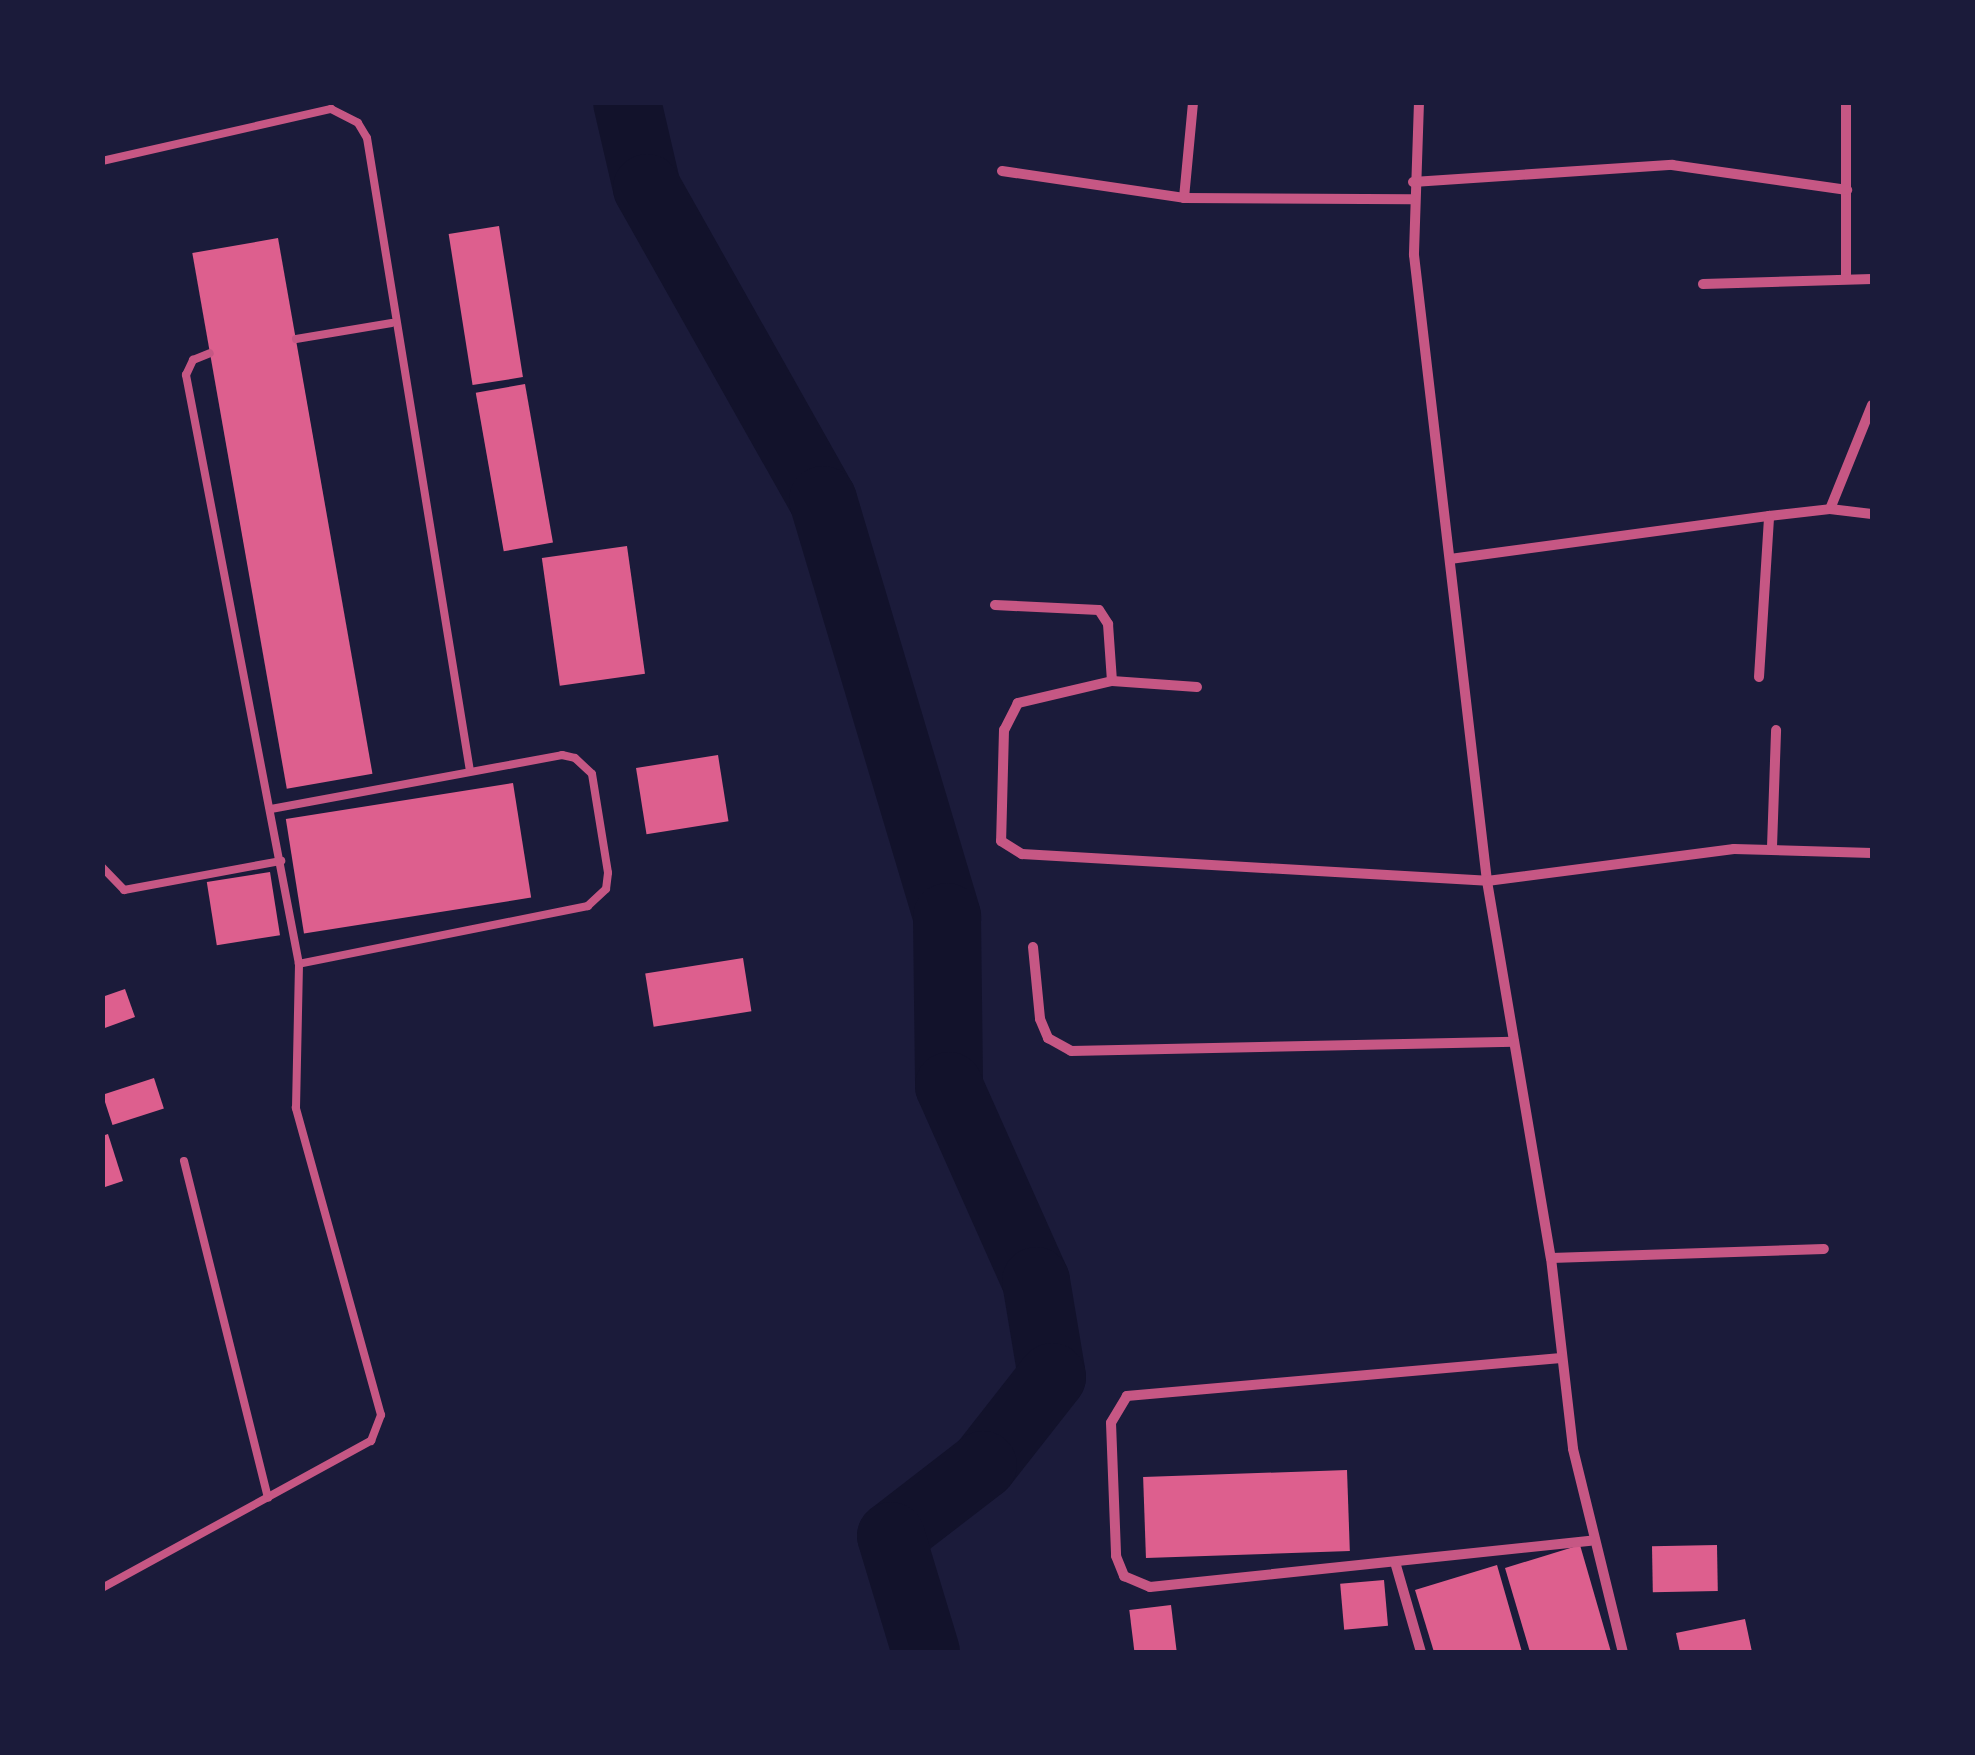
<!DOCTYPE html>
<html>
<head>
<meta charset="utf-8">
<style>
	body { margin:0 }
	#map { position:relative; width:1975px; height:1755px; overflow:hidden; background:#1b1b3a; font-family:Lora,serif }
	div>[style] { position:absolute }
	[style*='--x'] { left:calc(var(--x)*1px); top:calc(var(--y)*1px); width:calc(var(--w)*1px); rotate:calc(var(--a)*1deg) }
	.river>* { height:68px; margin:-34px; padding:0 34px; transform-origin:34px; border-radius:34px; background:#12122b }
	.building>* { inset:0; background:#dd5f8e; transform-origin:0 0 }
	.service>* { height:8px; margin:-4px; padding:0 4px; transform-origin:4px; border-radius:4px; background:#c65784 }
	.minor>* { height:10px; margin:-5px; padding:0 5px; transform-origin:5px; border-radius:5px; background:#c65784 }
	span { translate:-50% -50%; white-space:nowrap; text-align:center; line-height:1.15; -webkit-text-stroke:8px #1b1b3a; paint-order:stroke }
	.frame { position:absolute; inset:0; border:105px solid #1b1b3a; pointer-events:none }
</style>
</head>
<body>
<div id="map">
	<div class="river">
		<div style="--x:627;--y:102;--w:88;--a:76.9"></div>
		<div style="--x:647;--y:188;--w:358;--a:60.6"></div>
		<div style="--x:823;--y:500;--w:435;--a:73.4"></div>
		<div style="--x:947;--y:917;--w:169;--a:89.3"></div>
		<div style="--x:949;--y:1086;--w:214;--a:66"></div>
		<div style="--x:1036;--y:1281;--w:97;--a:80.5"></div>
		<div style="--x:1052;--y:1377;--w:112;--a:128.1"></div>
		<div style="--x:983;--y:1465;--w:116;--a:142.3"></div>
		<div style="--x:891;--y:1536;--w:121;--a:73.2"></div>
	</div>
	<div class="building">
		<div style="left:499px;top:226px;width:153px;height:51px;rotate:81deg"></div>
		<div style="left:278px;top:238px;width:544px;height:87px;rotate:80deg"></div>
		<div style="left:525px;top:384px;width:161px;height:50px;rotate:80deg"></div>
		<div style="left:627px;top:546px;width:129px;height:86px;rotate:82deg"></div>
		<div style="left:718px;top:755px;width:67px;height:83px;rotate:81deg"></div>
		<div style="left:513px;top:783px;width:116px;height:230px;rotate:81deg"></div>
		<div style="left:270px;top:872px;width:64px;height:64px;rotate:81deg"></div>
		<div style="left:743px;top:958px;width:54px;height:99px;rotate:81deg"></div>
		<div style="clip-path:polygon(125px 989px,135px 1017px,102px 1029px,102px 997px)"></div>
		<div style="left:154px;top:1078px;width:32px;height:54px;rotate:72deg"></div>
		<div style="clip-path:polygon(108px 1134px,123px 1181px,102px 1188px,102px 1136px)"></div>
		<div style="left:1347px;top:1470px;width:81px;height:204px;rotate:88deg"></div>
		<div style="clip-path:polygon(1580px 1545px,1611px 1652px,1530px 1652px,1505px 1568px)"></div>
		<div style="left:1717px;top:1545px;width:46px;height:65px;rotate:89deg"></div>
		<div style="clip-path:polygon(1497px 1565px,1522px 1652px,1434px 1652px,1415px 1590px)"></div>
		<div style="left:1384px;top:1580px;width:46px;height:44px;rotate:85deg"></div>
		<div style="left:1171px;top:1605px;width:47px;height:42px;rotate:83deg"></div>
		<div style="clip-path:polygon(1745px 1619px,1752px 1652px,1680px 1652px,1676px 1633px)"></div>
	</div>
	<div class="service">
		<div style="--x:102;--y:161;--w:235;--a:-12.8"></div>
		<div style="--x:331;--y:109;--w:30;--a:27"></div>
		<div style="--x:358;--y:123;--w:17;--a:59"></div>
		<div style="--x:367;--y:138;--w:641;--a:80.76"></div>
		<div style="--x:296;--y:339;--w:97;--a:-9.5"></div>
		<div style="--x:271;--y:809;--w:296;--a:-10.5"></div>
		<div style="--x:562;--y:755;--w:13;--a:13"></div>
		<div style="--x:575;--y:758;--w:23;--a:43"></div>
		<div style="--x:592;--y:774;--w:100;--a:80.8"></div>
		<div style="--x:608;--y:873;--w:16;--a:97"></div>
		<div style="--x:606;--y:889;--w:25;--a:137"></div>
		<div style="--x:588;--y:906;--w:295;--a:168.7"></div>
		<div style="--x:102;--y:867;--w:32;--a:46"></div>
		<div style="--x:124;--y:890;--w:160;--a:-10.5"></div>
		<div style="--x:184;--y:1161;--w:347;--a:76"></div>
		<div style="--x:102;--y:1588;--w:307;--a:-28.7"></div>
		<div style="--x:371;--y:1441;--w:28;--a:-69"></div>
		<div style="--x:381;--y:1415;--w:319;--a:-105.5"></div>
		<div style="--x:296;--y:1108;--w:144;--a:-88.8"></div>
		<div style="--x:299;--y:964;--w:600;--a:-100.86"></div>
		<div style="--x:186;--y:375;--w:17;--a:-65"></div>
		<div style="--x:193;--y:360;--w:18;--a:-22"></div>
	</div>
	<div class="minor">
		<div style="--x:1419;--y:102;--w:153;--a:91.9"></div>
		<div style="--x:1414;--y:255;--w:630;--a:83.35"></div>
		<div style="--x:1487;--y:881;--w:382;--a:80.4"></div>
		<div style="--x:1551;--y:1258;--w:192;--a:83.4"></div>
		<div style="--x:1573;--y:1449;--w:209;--a:76.2"></div>
		<div style="--x:1846;--y:102;--w:177;--a:90"></div>
		<div style="--x:1002;--y:171;--w:184;--a:8.4"></div>
		<div style="--x:1184;--y:198;--w:227;--a:0.3"></div>
		<div style="--x:1413;--y:182;--w:260;--a:-3.8"></div>
		<div style="--x:1672;--y:165;--w:177;--a:8.1"></div>
		<div style="--x:1184;--y:198;--w:96;--a:-84.6"></div>
		<div style="--x:1703;--y:284;--w:169;--a:-1.7"></div>
		<div style="--x:1830;--y:509;--w:112;--a:-68"></div>
		<div style="--x:1450;--y:559;--w:322;--a:-7.7"></div>
		<div style="--x:1769;--y:516;--w:61;--a:-6.5"></div>
		<div style="--x:1830;--y:509;--w:42;--a:6.8"></div>
		<div style="--x:995;--y:605;--w:104;--a:2.8"></div>
		<div style="--x:1099;--y:610;--w:17;--a:57"></div>
		<div style="--x:1108;--y:624;--w:57;--a:86"></div>
		<div style="--x:1759;--y:677;--w:161;--a:-86.4"></div>
		<div style="--x:1197;--y:687;--w:85;--a:-176"></div>
		<div style="--x:1112;--y:681;--w:97;--a:166.8"></div>
		<div style="--x:1018;--y:703;--w:30;--a:117"></div>
		<div style="--x:1004;--y:730;--w:111;--a:91.5"></div>
		<div style="--x:1001;--y:841;--w:25;--a:32"></div>
		<div style="--x:1022;--y:854;--w:466;--a:3.3"></div>
		<div style="--x:1487;--y:881;--w:249;--a:-7.4"></div>
		<div style="--x:1734;--y:849;--w:138;--a:1.7"></div>
		<div style="--x:1772;--y:847;--w:117;--a:-88"></div>
		<div style="--x:1033;--y:947;--w:72;--a:84.4"></div>
		<div style="--x:1040;--y:1019;--w:21;--a:67"></div>
		<div style="--x:1048;--y:1038;--w:26;--a:29"></div>
		<div style="--x:1071;--y:1051;--w:443;--a:-1.2"></div>
		<div style="--x:1551;--y:1258;--w:273;--a:-1.9"></div>
		<div style="--x:1561;--y:1358;--w:436;--a:175"></div>
		<div style="--x:1127;--y:1396;--w:31;--a:121"></div>
		<div style="--x:1111;--y:1423;--w:133;--a:87.8"></div>
		<div style="--x:1116;--y:1556;--w:22;--a:68"></div>
		<div style="--x:1124;--y:1576;--w:28;--a:23"></div>
		<div style="--x:1150;--y:1587;--w:443;--a:-6"></div>
		<div style="--x:1395;--y:1562;--w:94;--a:73.9"></div>
	</div>
	<div class="frame"></div>
</div>
</body>
</html>
